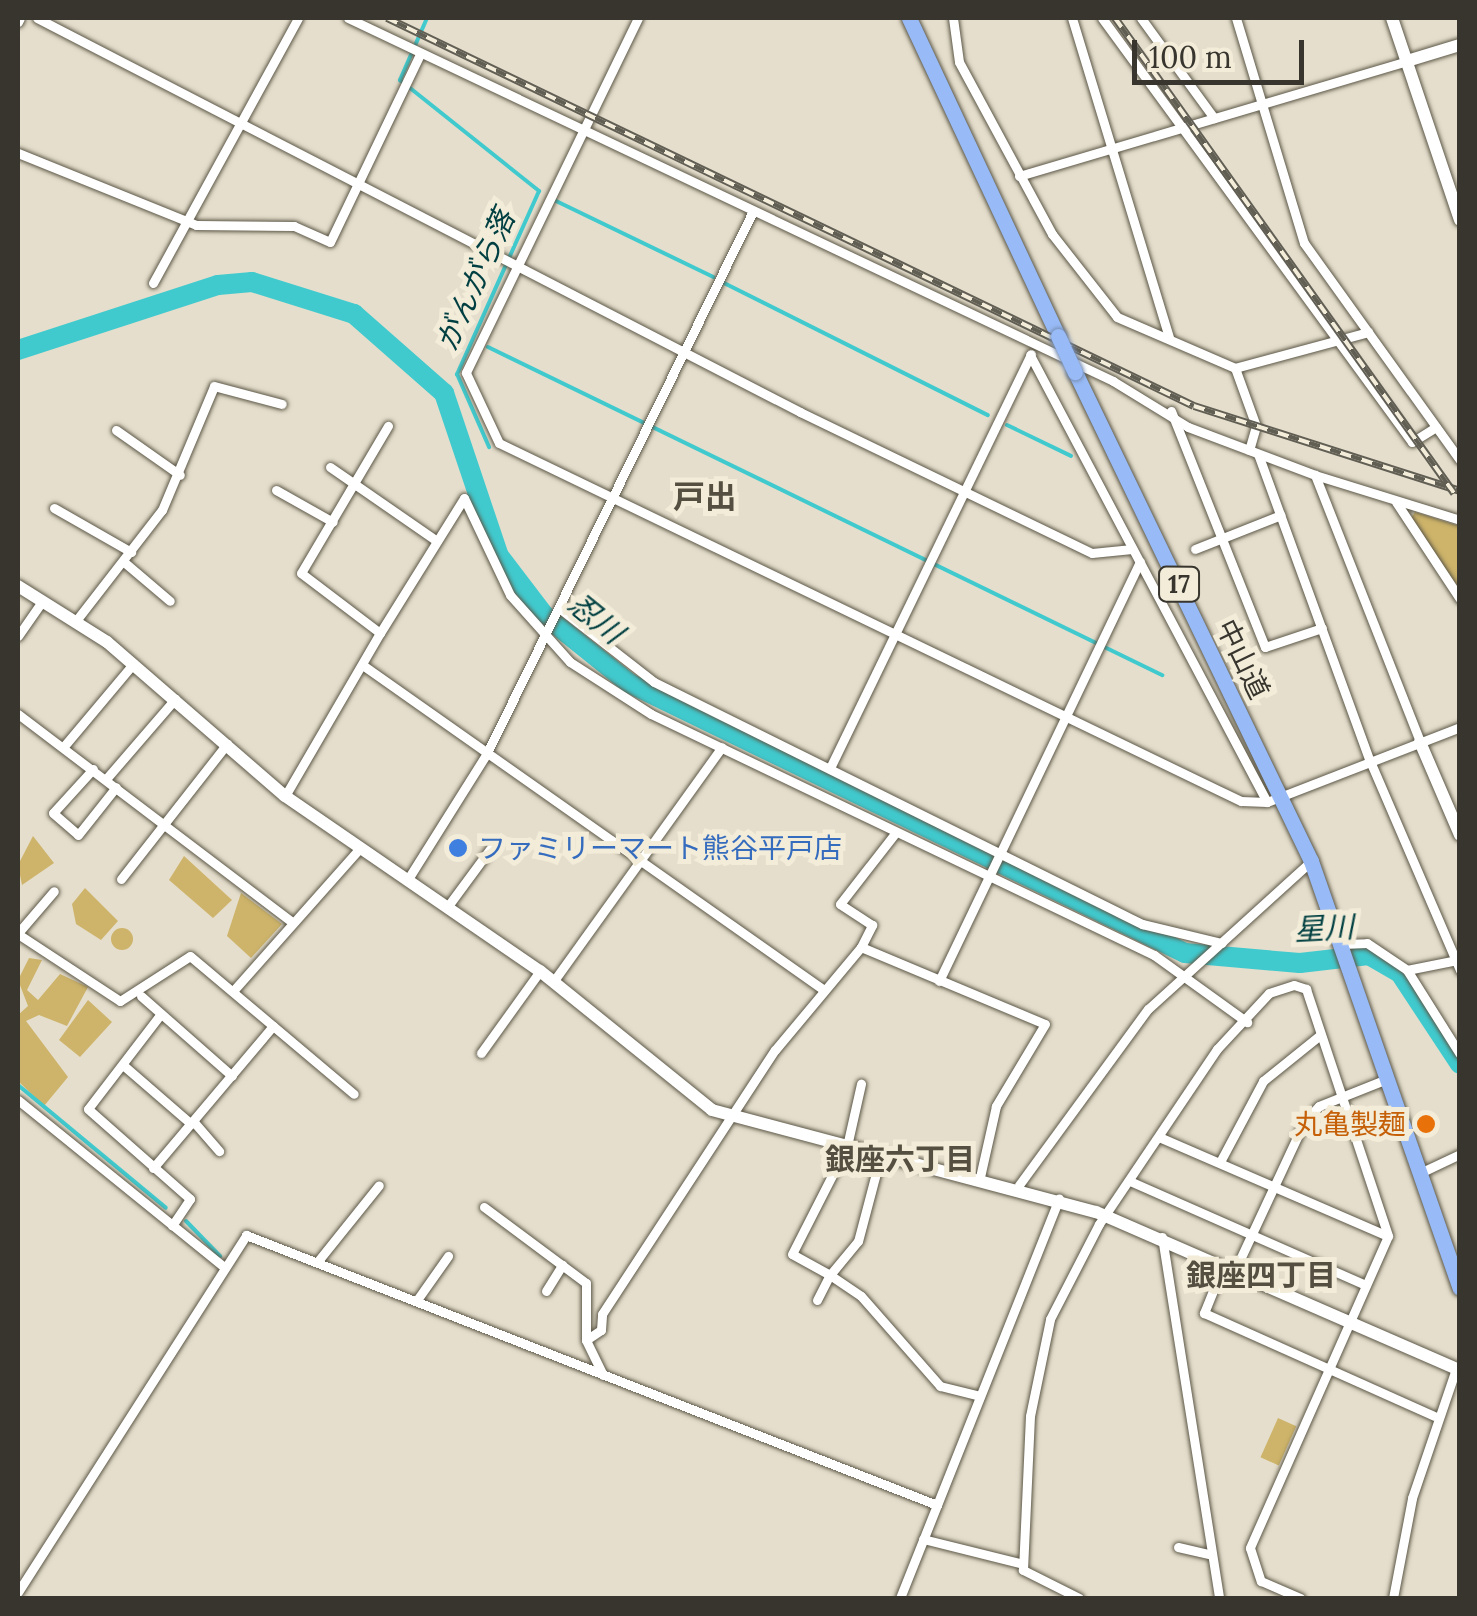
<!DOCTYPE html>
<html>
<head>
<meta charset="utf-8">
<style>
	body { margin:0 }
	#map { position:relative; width:1477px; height:1616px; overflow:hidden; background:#e5decc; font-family:Lora,"Noto Sans JP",serif }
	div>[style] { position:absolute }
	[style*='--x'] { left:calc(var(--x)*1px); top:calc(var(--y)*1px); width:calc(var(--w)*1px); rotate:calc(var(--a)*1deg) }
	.green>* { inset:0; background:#ceb46a; transform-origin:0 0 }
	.round { border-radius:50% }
	.stream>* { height:4px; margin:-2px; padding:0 2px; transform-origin:2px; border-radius:2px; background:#41cace }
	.river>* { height:20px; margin:-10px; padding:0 10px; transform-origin:10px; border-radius:10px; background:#41cace }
	.roads { filter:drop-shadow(0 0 2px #5c5747) drop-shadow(0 0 2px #5c5747) }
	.street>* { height:9px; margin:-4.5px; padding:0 4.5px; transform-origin:4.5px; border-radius:4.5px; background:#fff }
	.secondary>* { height:12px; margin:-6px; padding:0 6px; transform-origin:6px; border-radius:6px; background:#fff }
	.highway>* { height:15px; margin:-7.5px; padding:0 7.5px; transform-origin:7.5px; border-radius:7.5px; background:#98bbf7 }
	.rail>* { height:8px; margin-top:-4px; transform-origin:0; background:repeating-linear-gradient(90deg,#f2ecd9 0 11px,#615e54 0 22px); box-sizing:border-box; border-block:2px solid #615e54 }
	.bridges { filter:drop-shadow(0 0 2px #768cb1) drop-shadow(0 0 2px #768cb1) }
	.highway-bridge>* { height:15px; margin:-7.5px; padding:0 7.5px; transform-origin:7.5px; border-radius:7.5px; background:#98bbf7 }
	.dots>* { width:28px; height:28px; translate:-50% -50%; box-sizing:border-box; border:5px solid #f2ecd9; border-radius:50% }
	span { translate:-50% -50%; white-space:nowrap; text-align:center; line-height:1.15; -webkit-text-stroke:10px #f2ecd9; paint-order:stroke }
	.shield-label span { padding:2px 8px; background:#f2ecd9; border:2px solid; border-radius:8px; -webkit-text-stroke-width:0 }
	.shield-label { font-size:25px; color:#37352e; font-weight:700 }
	.street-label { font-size:28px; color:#37352e }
	.shop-label { font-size:28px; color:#366cbe }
	.left { translate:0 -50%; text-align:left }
	.food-label { font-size:28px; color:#c56008 }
	.right { translate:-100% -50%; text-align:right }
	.water-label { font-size:30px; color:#003f41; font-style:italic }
	.neighbourhood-label { font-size:30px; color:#544f40; font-weight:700 }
	.quarter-label { font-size:32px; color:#544f40; font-weight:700 }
	.frame { position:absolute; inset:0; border:20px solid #37352e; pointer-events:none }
	.scale { position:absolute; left:1132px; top:40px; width:172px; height:45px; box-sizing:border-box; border:5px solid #37352e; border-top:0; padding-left:12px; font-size:30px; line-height:35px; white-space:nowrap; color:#37352e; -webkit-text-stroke:8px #f2ecd9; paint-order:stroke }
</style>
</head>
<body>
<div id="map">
	<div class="green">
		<div style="clip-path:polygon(1415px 512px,1459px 526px,1459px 588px,1410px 520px)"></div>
		<div style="clip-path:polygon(33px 836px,54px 863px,22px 885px,18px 865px)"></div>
		<div style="clip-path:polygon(184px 856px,232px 900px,213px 918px,169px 880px)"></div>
		<div style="clip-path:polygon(85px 888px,118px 921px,101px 940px,76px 924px,72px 904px)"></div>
		<div style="clip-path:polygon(241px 893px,282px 924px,251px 958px,227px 936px)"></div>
		<div class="round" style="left:111px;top:928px;width:22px;height:22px"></div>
		<div style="clip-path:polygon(29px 958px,42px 960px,27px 990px,38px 1000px,60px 974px,88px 987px,67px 1026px,39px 1015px,26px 1021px,68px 1077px,44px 1106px,18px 1081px,18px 1015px,28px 1006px,18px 980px)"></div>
		<div style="clip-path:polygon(88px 1000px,112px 1022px,80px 1057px,59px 1040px)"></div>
		<div style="left:1278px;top:1418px;width:20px;height:43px;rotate:24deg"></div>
	</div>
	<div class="stream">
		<div style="--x:427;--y:18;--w:68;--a:113.5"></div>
		<div style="--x:400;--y:80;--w:178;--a:38.6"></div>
		<div style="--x:539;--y:191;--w:201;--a:114.1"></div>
		<div style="--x:457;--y:374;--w:80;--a:66.3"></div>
		<div style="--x:554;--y:200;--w:177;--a:25.8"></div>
		<div style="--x:724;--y:283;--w:295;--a:26.6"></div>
		<div style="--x:488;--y:347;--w:750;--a:25.95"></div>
		<div style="--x:1007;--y:425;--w:71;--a:25.8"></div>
		<div style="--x:468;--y:454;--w:2;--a:0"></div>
		<div style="--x:18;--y:1085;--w:192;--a:39.7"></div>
		<div style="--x:186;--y:1221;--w:49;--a:45.8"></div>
	</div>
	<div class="river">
		<div style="--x:18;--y:350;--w:210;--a:-18"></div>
		<div style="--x:218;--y:285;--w:34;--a:-5"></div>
		<div style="--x:252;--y:282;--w:107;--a:17.4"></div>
		<div style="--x:354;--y:314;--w:120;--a:41.3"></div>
		<div style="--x:444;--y:393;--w:172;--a:71.4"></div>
		<div style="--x:499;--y:556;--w:74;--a:52.7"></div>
		<div style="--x:544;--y:615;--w:109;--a:38.7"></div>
		<div style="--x:629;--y:683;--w:618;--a:25.9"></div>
		<div style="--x:1185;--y:953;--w:115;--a:5"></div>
		<div style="--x:1300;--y:963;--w:69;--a:-6.6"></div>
		<div style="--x:1369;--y:955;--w:36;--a:30"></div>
		<div style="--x:1400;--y:973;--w:109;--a:56.6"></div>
	</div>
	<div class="roads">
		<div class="street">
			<div style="--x:37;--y:18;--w:859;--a:27.31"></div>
			<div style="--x:800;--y:412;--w:324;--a:25.8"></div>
			<div style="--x:1092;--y:553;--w:40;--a:-5.7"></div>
			<div style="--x:348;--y:18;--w:847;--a:25.38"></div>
			<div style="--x:1113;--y:381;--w:88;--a:31.5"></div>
			<div style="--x:1188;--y:427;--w:136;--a:20.7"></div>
			<div style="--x:1315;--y:475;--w:287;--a:68.5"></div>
			<div style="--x:638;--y:18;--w:394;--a:115.9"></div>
			<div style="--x:466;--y:373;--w:77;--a:64.8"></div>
			<div style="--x:499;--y:443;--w:824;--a:25.76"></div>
			<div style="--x:1241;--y:801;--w:26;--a:2"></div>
			<div style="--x:1267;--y:802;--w:207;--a:-21.2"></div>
			<div style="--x:953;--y:18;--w:44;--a:82.2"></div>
			<div style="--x:959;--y:62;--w:196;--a:61.6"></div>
			<div style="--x:1052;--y:234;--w:105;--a:51.9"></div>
			<div style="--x:1117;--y:317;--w:129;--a:23.4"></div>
			<div style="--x:1235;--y:368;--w:62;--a:70.1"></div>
			<div style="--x:1256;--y:426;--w:25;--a:106"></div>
			<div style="--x:1072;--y:18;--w:334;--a:73.1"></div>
			<div style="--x:1102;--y:18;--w:525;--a:53.83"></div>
			<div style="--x:1412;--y:442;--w:28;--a:-32"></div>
			<div style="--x:1141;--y:18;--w:124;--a:53.9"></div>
			<div style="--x:1236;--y:18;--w:235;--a:73.2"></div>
			<div style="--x:1304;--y:243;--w:267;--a:54.3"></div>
			<div style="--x:18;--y:22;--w:4;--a:-63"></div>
			<div style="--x:18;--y:153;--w:192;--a:22"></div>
			<div style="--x:196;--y:225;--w:98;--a:0.6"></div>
			<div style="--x:294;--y:226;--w:39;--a:24"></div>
			<div style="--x:330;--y:242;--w:206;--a:-64.4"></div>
			<div style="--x:1019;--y:176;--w:405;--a:-16.5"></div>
			<div style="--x:153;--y:283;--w:302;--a:-61.3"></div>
			<div style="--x:1030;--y:355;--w:506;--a:62.07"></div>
			<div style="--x:1235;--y:368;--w:138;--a:-15.1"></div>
			<div style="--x:1171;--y:411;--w:254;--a:68.3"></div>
			<div style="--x:1265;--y:647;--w:60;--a:-18.4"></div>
			<div style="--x:116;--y:430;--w:78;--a:35.1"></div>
			<div style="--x:1258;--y:454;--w:327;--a:70"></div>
			<div style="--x:1370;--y:761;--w:228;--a:66.7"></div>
			<div style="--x:330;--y:467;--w:130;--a:34.7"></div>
			<div style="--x:1315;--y:475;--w:152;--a:17.2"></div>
			<div style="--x:276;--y:490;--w:65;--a:29.3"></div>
			<div style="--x:464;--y:498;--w:107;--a:64.6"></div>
			<div style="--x:510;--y:595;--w:90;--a:48.2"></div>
			<div style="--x:570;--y:662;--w:96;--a:32.7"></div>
			<div style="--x:651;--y:714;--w:558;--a:25.6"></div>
			<div style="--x:1154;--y:955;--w:115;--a:35.8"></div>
			<div style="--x:1396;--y:502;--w:116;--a:56.6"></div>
			<div style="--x:54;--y:508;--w:89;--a:29.7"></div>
			<div style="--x:1195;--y:549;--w:92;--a:-21.6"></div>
			<div style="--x:124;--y:562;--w:60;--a:40.3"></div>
			<div style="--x:559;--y:608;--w:120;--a:37.9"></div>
			<div style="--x:654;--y:682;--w:545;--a:26.38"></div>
			<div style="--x:1142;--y:924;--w:82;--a:13.4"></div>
			<div style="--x:75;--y:622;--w:142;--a:-52.2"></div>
			<div style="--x:162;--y:510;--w:134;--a:-67.2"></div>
			<div style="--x:214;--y:386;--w:70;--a:14.8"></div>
			<div style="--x:380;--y:633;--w:159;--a:-58.1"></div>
			<div style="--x:18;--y:636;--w:40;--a:-55.1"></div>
			<div style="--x:364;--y:666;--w:563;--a:35.16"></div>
			<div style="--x:18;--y:714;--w:345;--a:37.2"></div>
			<div style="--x:65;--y:745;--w:106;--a:-50"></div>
			<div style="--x:830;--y:768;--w:460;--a:-64.1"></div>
			<div style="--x:93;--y:769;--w:59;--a:132.3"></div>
			<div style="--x:53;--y:813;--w:33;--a:41"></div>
			<div style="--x:78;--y:835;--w:61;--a:-51.6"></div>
			<div style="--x:106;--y:779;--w:106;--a:-49.2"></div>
			<div style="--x:285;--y:796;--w:189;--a:-59.8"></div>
			<div style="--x:380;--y:633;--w:99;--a:-142.8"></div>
			<div style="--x:301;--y:573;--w:171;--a:-59.4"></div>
			<div style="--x:121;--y:879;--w:172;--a:-51.9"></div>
			<div style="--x:408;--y:879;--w:149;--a:-57.9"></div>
			<div style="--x:487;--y:753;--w:602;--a:-63.86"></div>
			<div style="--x:448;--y:906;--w:71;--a:-53.6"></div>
			<div style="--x:18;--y:933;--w:55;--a:-49.4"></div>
			<div style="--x:18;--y:934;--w:122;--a:33.3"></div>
			<div style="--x:120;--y:1001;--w:83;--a:-32.7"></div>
			<div style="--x:190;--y:956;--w:214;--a:40.1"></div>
			<div style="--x:1342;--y:944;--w:25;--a:-2"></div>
			<div style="--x:1367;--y:943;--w:48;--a:34"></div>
			<div style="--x:1407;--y:970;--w:51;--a:-11.3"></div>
			<div style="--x:861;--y:947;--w:25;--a:-63"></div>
			<div style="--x:872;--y:925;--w:38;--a:-147"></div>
			<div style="--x:840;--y:904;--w:91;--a:-52.1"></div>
			<div style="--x:1407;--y:970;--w:99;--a:57.8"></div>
			<div style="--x:939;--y:981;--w:465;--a:-64.4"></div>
			<div style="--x:553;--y:982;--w:289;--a:-54.3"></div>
			<div style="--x:233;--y:991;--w:191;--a:-48.4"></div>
			<div style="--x:141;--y:996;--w:121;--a:41.3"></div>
			<div style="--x:160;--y:1015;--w:118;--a:127.5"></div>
			<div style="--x:88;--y:1109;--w:136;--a:41.4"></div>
			<div style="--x:190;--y:1199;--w:32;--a:124"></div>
			<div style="--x:481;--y:1053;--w:101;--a:-54.3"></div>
			<div style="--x:123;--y:1065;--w:90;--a:40.9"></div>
			<div style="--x:18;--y:1100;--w:262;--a:39"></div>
			<div style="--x:193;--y:1121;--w:40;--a:49"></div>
			<div style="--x:1159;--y:1137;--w:247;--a:23.4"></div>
			<div style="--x:880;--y:1158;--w:86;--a:104.8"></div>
			<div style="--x:858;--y:1241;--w:44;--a:129.5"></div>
			<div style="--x:830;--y:1275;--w:37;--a:34"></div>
			<div style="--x:861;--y:1296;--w:120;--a:48.7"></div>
			<div style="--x:940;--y:1386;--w:41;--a:14"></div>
			<div style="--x:1220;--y:1162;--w:92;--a:-62"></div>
			<div style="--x:1263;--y:1081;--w:73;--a:-38.9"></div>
			<div style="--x:153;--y:1168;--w:186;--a:-49.8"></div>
			<div style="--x:1420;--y:1173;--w:44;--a:-25.4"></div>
			<div style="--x:1132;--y:1182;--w:255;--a:23.8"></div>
			<div style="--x:1019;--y:1185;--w:218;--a:-53.8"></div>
			<div style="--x:1148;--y:1009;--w:220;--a:-42.2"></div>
			<div style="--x:484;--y:1207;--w:127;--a:36.7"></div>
			<div style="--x:586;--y:1283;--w:57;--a:90"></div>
			<div style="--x:1162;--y:1237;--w:365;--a:81"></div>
			<div style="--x:318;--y:1261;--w:97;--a:-51.2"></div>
			<div style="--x:1223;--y:1266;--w:51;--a:112"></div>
			<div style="--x:1204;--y:1313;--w:252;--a:24.1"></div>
			<div style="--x:1236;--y:1268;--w:161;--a:-65"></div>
			<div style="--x:1304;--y:1122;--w:22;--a:-47"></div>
			<div style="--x:1319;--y:1106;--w:73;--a:-21.7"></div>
			<div style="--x:546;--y:1291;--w:31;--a:-58"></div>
			<div style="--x:417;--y:1300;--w:54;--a:-54.8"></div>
			<div style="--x:817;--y:1300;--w:28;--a:-63"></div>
			<div style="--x:830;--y:1275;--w:43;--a:-151.1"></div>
			<div style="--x:792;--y:1254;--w:121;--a:-63"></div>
			<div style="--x:847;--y:1146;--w:64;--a:-77.3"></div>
			<div style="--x:603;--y:1375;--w:39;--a:-116"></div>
			<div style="--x:586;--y:1340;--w:18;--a:-34"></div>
			<div style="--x:601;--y:1330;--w:16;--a:-86"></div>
			<div style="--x:602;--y:1314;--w:316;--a:-56.8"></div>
			<div style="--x:775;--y:1050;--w:134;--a:-50.1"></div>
			<div style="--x:861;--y:947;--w:199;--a:22.7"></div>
			<div style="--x:1045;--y:1024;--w:96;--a:120.9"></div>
			<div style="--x:996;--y:1106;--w:73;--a:102.7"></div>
			<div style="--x:923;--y:1539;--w:103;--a:14"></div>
			<div style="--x:1178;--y:1547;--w:35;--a:13"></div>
			<div style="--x:18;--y:1592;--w:424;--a:-57.4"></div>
			<div style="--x:246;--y:1235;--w:742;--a:21.34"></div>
			<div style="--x:900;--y:1598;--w:430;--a:-68.3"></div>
			<div style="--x:1079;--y:1598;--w:63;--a:-153.4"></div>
			<div style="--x:1023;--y:1570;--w:154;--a:-87.4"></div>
			<div style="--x:1030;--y:1416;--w:99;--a:-78.3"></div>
			<div style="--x:1050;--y:1319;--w:107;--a:-62.7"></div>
			<div style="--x:1099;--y:1224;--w:211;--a:-56"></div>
			<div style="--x:1217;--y:1049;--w:76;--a:-47.1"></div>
			<div style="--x:1269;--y:993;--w:26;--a:-18"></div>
			<div style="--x:1294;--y:985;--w:13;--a:18"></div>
			<div style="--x:1306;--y:989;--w:260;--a:71.6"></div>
			<div style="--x:1388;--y:1236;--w:341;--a:113.9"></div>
			<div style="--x:1250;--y:1548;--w:35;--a:72"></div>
			<div style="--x:1261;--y:1581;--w:43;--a:23.6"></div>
			<div style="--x:1393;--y:1598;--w:102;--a:-79.2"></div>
			<div style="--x:1412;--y:1498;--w:136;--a:-71.2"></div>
		</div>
		<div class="secondary">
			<div style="--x:1392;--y:18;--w:213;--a:71.4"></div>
			<div style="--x:1407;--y:61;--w:55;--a:-16.8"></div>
			<div style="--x:18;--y:586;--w:105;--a:32.2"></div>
			<div style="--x:107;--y:642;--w:235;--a:40.9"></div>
			<div style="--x:285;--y:796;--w:309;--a:34.5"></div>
			<div style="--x:540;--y:971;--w:221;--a:38.9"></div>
			<div style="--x:712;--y:1110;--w:397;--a:14.9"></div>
			<div style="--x:1096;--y:1212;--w:397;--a:23.5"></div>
			<div style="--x:1420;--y:742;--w:101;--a:66.7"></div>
		</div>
		<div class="highway">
			<div style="--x:909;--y:18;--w:351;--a:64.9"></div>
			<div style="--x:1075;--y:372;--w:543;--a:64.24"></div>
			<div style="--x:1311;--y:861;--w:452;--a:70.8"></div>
		</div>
	</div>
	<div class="rail">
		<div style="--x:387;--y:18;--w:895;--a:25.68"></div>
		<div style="--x:1194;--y:406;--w:279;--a:17.7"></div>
		<div style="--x:1115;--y:18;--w:584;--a:54.49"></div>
	</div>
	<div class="bridges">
		<div class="highway-bridge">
			<div style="--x:1058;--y:336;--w:40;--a:65"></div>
		</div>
	</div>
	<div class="dots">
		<div style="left:458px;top:848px;background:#3f7fe0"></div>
		<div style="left:1426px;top:1124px;background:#e8710a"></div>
	</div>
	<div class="shield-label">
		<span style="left:1179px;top:584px">17</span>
	</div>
	<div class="street-label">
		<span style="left:1243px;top:659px;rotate:64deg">中山道</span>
	</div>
	<div class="shop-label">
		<span class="left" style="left:478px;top:848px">ファミリーマート熊谷平戸店</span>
	</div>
	<div class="food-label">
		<span class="right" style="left:1406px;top:1124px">丸亀製麺</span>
	</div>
	<div class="water-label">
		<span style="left:475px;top:280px;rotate:-66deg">がんがら落</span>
		<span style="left:596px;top:618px;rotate:39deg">忍川</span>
		<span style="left:1324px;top:928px;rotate:-3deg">星川</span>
	</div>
	<div class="neighbourhood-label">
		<span style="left:900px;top:1159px">銀座六丁目</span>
		<span style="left:1261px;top:1275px">銀座四丁目</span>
	</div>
	<div class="quarter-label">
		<span style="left:705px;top:497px">戸出</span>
	</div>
	<div class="frame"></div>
	<div class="scale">100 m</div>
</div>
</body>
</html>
